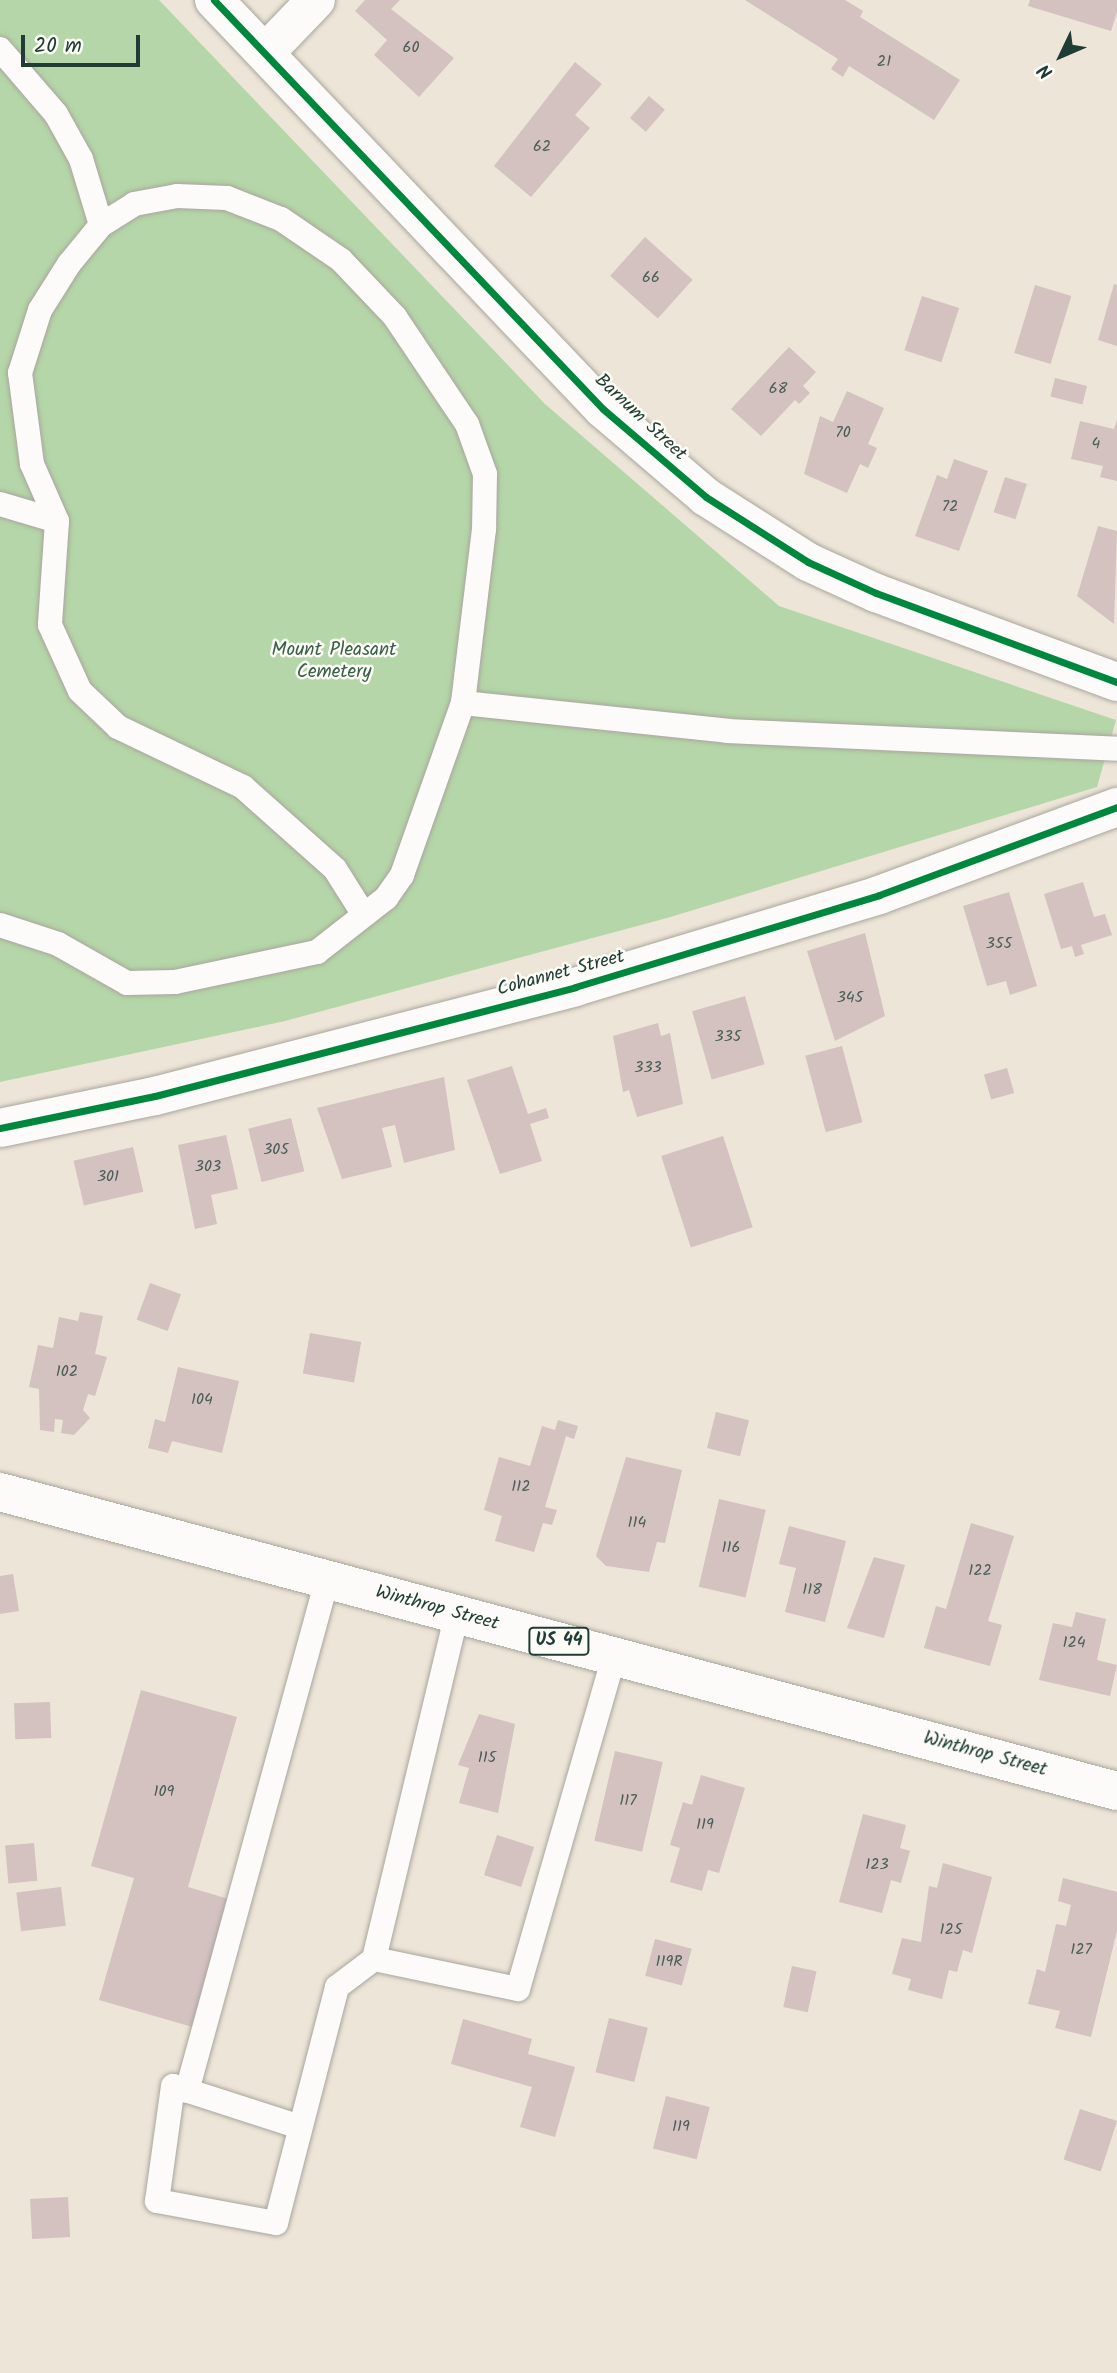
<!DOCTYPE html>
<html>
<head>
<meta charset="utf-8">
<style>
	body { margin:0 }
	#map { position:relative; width:1117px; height:2373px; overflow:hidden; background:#ede5d7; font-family:Kalam,sans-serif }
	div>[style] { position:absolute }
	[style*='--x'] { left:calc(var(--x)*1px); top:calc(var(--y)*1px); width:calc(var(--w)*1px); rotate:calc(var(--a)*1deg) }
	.green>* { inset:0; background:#b5d6a8 }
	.building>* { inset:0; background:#d3c2c0; transform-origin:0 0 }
	.roads { filter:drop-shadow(0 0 2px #a8a69e) drop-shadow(0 0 2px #a8a69e) }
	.service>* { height:24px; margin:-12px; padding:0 12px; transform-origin:12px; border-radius:12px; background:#fcfbf9 }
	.minor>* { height:38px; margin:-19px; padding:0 19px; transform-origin:19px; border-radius:19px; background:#fcfbf9 }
	.trunk>* { height:38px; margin:-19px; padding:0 19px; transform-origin:19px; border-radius:19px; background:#fcfbf9 }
	.cycleway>* { height:7px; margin:-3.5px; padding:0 3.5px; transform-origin:3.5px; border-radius:3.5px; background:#00873e }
	span { translate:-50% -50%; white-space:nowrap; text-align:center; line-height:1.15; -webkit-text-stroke:5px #fdfcf7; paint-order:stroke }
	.number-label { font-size:16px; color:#4c5e57 }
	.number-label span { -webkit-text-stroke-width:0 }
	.shield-label span { padding:2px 5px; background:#fdfcf7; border:2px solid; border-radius:5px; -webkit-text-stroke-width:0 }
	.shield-label { font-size:18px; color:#1f3d34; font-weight:700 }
	.street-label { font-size:19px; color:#1f3d34 }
	.park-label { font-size:19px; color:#396048 }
	.north { position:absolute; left:1026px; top:21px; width:70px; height:70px; -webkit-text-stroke:5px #fdfcf7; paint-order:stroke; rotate:226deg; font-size:19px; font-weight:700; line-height:28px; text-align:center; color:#1f3d34 }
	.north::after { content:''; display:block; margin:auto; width:24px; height:32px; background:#1f3d34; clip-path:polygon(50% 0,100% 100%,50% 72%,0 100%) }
	.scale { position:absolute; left:21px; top:35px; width:119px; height:32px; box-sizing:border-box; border:4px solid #1f3d34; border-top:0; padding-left:9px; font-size:21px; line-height:24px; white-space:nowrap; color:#1f3d34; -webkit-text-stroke:5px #fdfcf7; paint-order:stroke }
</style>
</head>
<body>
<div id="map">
	<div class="green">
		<div style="clip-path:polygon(0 0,159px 0,545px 404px,779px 606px,1116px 720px,1097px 787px,667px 918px,285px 1021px,0 1082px)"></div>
	</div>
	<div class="building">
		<div style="clip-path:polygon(365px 0,400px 0,391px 9px,454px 58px,419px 97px,374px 55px,387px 40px,355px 11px)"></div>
		<div style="clip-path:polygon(745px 0,845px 0,863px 11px,860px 17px,960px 80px,934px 120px,849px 66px,843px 77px,831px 69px,838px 59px)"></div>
		<div style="clip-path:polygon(1030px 0,1117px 0,1117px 12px,1111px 31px,1028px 6px)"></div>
		<div style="clip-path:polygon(575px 62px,602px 84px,575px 115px,590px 128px,531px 197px,494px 166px)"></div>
		<div style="left:649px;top:96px;width:21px;height:29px;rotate:41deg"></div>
		<div style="left:645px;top:237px;width:64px;height:52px;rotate:42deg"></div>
		<div style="clip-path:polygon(1114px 284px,1117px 285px,1117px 346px,1098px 340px)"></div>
		<div style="left:1035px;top:285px;width:38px;height:71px;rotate:17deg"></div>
		<div style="left:922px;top:296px;width:39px;height:57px;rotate:18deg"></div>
		<div style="clip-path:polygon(789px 347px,816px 372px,803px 386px,810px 393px,799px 404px,795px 400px,761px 436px,731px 409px)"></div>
		<div style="left:1055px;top:378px;width:33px;height:19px;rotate:14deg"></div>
		<div style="clip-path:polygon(847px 391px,884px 408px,868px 444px,877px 448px,868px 468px,860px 464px,847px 493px,804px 474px,820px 416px,833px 422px)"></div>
		<div style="clip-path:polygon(1117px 420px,1117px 481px,1100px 477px,1103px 466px,1071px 459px,1080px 421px,1114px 429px)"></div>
		<div style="clip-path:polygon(954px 459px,988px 471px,959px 551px,915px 536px,937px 475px,947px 479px)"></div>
		<div style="left:1005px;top:477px;width:23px;height:37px;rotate:18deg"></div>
		<div style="clip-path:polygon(1098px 526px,1117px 531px,1114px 624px,1077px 596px)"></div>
		<div style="clip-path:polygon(1083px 882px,1094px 917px,1105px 914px,1112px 935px,1081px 945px,1084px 954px,1075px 957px,1072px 946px,1061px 949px,1044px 894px)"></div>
		<div style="clip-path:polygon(1009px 892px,1037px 986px,1010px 995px,1006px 981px,987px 986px,963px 906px)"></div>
		<div style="clip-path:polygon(865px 933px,885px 1016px,835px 1041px,807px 951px)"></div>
		<div style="left:745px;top:996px;width:71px;height:55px;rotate:74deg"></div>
		<div style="clip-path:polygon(658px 1023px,661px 1036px,670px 1033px,683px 1104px,637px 1117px,629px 1090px,623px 1092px,613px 1036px)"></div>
		<div style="left:842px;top:1046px;width:79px;height:38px;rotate:75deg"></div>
		<div style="clip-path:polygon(512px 1066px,528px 1114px,546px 1108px,549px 1118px,530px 1124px,542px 1161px,500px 1174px,467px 1080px)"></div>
		<div style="left:1007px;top:1068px;width:26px;height:24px;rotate:74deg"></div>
		<div style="clip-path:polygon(444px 1077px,455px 1150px,404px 1163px,395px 1125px,382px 1128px,392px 1167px,342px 1179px,317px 1108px)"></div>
		<div style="left:291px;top:1118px;width:55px;height:44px;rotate:76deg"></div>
		<div style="clip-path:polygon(226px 1135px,238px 1189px,211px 1195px,217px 1224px,195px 1229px,178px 1145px)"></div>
		<div style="left:723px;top:1136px;width:96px;height:65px;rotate:72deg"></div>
		<div style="left:133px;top:1147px;width:46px;height:61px;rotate:77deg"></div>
		<div style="left:150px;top:1283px;width:33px;height:39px;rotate:20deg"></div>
		<div style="clip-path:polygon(80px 1312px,103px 1316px,95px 1354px,107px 1357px,95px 1396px,88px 1394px,83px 1410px,90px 1418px,74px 1435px,61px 1433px,63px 1420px,55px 1419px,54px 1432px,40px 1430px,39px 1389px,29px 1387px,38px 1345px,53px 1348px,59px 1317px,78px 1321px)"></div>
		<div style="left:310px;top:1333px;width:52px;height:41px;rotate:10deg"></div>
		<div style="clip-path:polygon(178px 1367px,239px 1381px,222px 1453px,172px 1441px,168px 1453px,148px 1448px,155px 1419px,165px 1422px)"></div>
		<div style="left:716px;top:1412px;width:34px;height:37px;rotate:14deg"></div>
		<div style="clip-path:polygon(558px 1420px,578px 1426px,574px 1439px,566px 1436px,545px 1507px,557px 1510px,552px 1525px,543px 1523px,534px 1552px,495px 1541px,502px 1516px,484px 1510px,499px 1457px,530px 1466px,542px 1426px,555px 1430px)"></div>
		<div style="clip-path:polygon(626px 1457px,682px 1470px,665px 1543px,657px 1542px,649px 1572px,606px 1566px,596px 1556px)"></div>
		<div style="left:719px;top:1499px;width:48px;height:90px;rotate:13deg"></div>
		<div style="clip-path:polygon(971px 1523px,1014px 1536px,988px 1621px,1002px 1625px,990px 1666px,924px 1648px,936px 1606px,946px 1609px)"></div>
		<div style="clip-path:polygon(789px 1526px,846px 1541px,825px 1622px,785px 1612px,796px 1568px,779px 1564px)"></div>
		<div style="clip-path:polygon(874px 1557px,905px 1565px,884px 1638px,847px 1628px)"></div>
		<div style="clip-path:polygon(13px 1574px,19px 1611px,0 1614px,0 1576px)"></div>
		<div style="clip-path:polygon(1076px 1612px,1106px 1619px,1097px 1660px,1117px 1665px,1110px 1696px,1039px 1680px,1053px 1623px,1072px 1627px)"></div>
		<div style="clip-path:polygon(141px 1690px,237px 1717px,188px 1887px,232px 1900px,196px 2028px,99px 2000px,134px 1878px,91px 1866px)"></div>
		<div style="left:50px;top:1702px;width:36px;height:36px;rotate:88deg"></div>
		<div style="clip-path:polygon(479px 1714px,515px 1724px,498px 1813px,459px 1803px,469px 1768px,458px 1765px)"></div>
		<div style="left:615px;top:1751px;width:49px;height:92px;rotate:13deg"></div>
		<div style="clip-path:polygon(701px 1775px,745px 1788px,719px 1873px,708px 1870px,702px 1891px,670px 1882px,680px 1848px,670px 1845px,683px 1802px,692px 1805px)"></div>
		<div style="clip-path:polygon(863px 1814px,906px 1825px,900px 1848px,910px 1851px,901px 1883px,891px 1880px,882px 1913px,839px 1902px)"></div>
		<div style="left:497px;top:1835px;width:39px;height:42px;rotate:18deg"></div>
		<div style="left:34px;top:1843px;width:38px;height:29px;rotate:85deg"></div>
		<div style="clip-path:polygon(943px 1863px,992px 1877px,972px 1953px,963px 1950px,957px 1972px,949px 1970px,942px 1999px,908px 1990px,911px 1979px,892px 1974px,902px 1938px,921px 1942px,929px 1886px,937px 1888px)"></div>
		<div style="clip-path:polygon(1063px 1878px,1117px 1892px,1117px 1931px,1091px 2037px,1055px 2028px,1060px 2011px,1028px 2004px,1037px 1969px,1045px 1972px,1056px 1924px,1066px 1926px,1071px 1905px,1058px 1901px)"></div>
		<div style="left:61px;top:1887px;width:39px;height:45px;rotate:83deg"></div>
		<div style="left:655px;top:1939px;width:38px;height:38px;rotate:15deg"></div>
		<div style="left:792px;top:1966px;width:25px;height:42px;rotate:12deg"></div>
		<div style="left:609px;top:2018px;width:40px;height:56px;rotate:14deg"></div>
		<div style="clip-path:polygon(463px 2019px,532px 2039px,528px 2054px,575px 2067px,555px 2137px,520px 2127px,532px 2087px,451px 2064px)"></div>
		<div style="left:666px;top:2096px;width:45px;height:54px;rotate:14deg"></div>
		<div style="left:1080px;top:2109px;width:39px;height:53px;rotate:18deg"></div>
		<div style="left:68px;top:2197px;width:40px;height:38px;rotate:87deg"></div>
	</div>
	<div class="roads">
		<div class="service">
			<div style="--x:0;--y:49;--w:86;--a:49.3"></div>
			<div style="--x:56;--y:114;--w:51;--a:60.9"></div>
			<div style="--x:81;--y:159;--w:69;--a:73.1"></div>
			<div style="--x:0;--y:504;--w:59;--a:16.6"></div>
			<div style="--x:57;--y:521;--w:62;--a:-113.7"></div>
			<div style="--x:32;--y:464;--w:92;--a:-97.5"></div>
			<div style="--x:20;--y:373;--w:66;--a:-72.4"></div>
			<div style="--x:40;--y:310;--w:54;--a:-57.8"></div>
			<div style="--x:69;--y:264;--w:50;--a:-50.6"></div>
			<div style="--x:101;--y:225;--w:39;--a:-32"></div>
			<div style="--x:134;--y:204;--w:44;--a:-10.5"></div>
			<div style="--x:177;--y:196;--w:50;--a:2.3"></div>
			<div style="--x:227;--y:198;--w:58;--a:21.3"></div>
			<div style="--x:281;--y:219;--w:73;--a:34.3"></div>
			<div style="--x:341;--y:260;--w:79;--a:46.5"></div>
			<div style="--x:395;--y:317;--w:129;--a:56.1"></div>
			<div style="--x:467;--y:424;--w:53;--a:70.2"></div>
			<div style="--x:485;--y:474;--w:55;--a:91"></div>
			<div style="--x:484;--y:529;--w:175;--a:96.9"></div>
			<div style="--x:463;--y:703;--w:266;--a:6"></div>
			<div style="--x:728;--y:731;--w:389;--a:2.6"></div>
			<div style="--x:57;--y:521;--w:104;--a:93.9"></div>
			<div style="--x:50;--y:625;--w:72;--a:65.6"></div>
			<div style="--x:80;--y:691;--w:52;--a:43.5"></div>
			<div style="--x:118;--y:727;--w:139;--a:25.6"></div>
			<div style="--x:243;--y:787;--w:123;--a:41.7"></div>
			<div style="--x:335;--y:869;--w:54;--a:57.8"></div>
			<div style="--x:0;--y:925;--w:61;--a:18.1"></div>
			<div style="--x:58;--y:944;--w:79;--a:29.5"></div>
			<div style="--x:127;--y:983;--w:48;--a:-1.2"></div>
			<div style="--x:175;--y:982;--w:145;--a:-11.9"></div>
			<div style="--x:317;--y:952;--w:88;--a:-38"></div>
			<div style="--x:386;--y:898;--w:28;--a:-55"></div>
			<div style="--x:402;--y:875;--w:182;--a:-70.5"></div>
			<div style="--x:374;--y:1959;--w:147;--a:11.8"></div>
			<div style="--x:518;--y:1989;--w:347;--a:-73.9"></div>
			<div style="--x:187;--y:2091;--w:530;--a:-74.68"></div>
			<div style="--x:300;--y:2127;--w:133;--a:-162.1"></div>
			<div style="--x:173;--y:2086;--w:116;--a:97.9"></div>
			<div style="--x:157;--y:2201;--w:121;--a:10.5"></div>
			<div style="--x:276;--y:2223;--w:244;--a:-75.5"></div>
			<div style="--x:337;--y:1987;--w:46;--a:-37.1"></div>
			<div style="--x:374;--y:1959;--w:355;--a:-76.5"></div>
		</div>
		<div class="minor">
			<div style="--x:214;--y:0;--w:564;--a:46.44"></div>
			<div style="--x:603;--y:409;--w:135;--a:40.5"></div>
			<div style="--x:706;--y:497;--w:121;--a:32.5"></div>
			<div style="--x:808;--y:562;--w:75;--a:24.5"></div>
			<div style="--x:876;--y:593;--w:257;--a:20.3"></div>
			<div style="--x:266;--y:52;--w:72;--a:-46.1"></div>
			<div style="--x:0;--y:1128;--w:158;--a:-11.7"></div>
			<div style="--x:155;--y:1096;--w:434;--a:-14.5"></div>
			<div style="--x:575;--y:987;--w:318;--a:-16.8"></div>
			<div style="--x:879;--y:895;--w:254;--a:-20.3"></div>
		</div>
		<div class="trunk">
			<div style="--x:0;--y:1492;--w:1156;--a:14.99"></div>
		</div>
	</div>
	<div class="cycleway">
		<div style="--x:214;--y:0;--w:564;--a:46.44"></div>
		<div style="--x:603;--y:409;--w:135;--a:40.5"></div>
		<div style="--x:706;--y:497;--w:121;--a:32.5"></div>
		<div style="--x:808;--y:562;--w:75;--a:24.5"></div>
		<div style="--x:876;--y:593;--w:257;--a:20.3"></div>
		<div style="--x:0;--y:1128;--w:158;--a:-11.7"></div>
		<div style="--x:155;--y:1096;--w:434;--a:-14.5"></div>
		<div style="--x:575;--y:987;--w:318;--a:-16.8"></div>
		<div style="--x:879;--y:895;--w:254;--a:-20.3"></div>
	</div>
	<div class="number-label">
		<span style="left:411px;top:48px">60</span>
		<span style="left:884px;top:62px">21</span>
		<span style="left:542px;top:147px">62</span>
		<span style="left:651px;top:278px">66</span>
		<span style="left:778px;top:389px">68</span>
		<span style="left:843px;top:433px">70</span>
		<span style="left:1096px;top:444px">4</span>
		<span style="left:950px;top:507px">72</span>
		<span style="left:999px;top:944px">355</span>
		<span style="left:850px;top:998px">345</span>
		<span style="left:728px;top:1037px">335</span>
		<span style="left:648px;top:1068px">333</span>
		<span style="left:276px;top:1150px">305</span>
		<span style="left:208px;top:1167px">303</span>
		<span style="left:108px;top:1177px">301</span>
		<span style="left:67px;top:1372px">102</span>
		<span style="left:202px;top:1400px">104</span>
		<span style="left:521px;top:1487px">112</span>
		<span style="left:637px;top:1523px">114</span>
		<span style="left:731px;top:1548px">116</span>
		<span style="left:980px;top:1571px">122</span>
		<span style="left:812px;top:1590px">118</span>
		<span style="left:1074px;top:1643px">124</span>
		<span style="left:487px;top:1758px">115</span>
		<span style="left:164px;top:1792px">109</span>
		<span style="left:628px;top:1801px">117</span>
		<span style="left:705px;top:1825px">119</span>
		<span style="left:877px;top:1865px">123</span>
		<span style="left:951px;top:1930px">125</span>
		<span style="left:1081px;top:1950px">127</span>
		<span style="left:669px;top:1962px">119R</span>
		<span style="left:681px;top:2127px">119</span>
	</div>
	<div class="shield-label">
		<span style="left:559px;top:1641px">US 44</span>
	</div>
	<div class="street-label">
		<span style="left:640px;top:418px;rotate:43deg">Barnum Street</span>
		<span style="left:561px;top:974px;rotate:-15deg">Cohannet Street</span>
		<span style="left:437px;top:1609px;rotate:15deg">Winthrop Street</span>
		<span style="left:985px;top:1755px;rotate:15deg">Winthrop Street</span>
	</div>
	<div class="park-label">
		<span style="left:334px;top:662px">Mount Pleasant<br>Cemetery</span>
	</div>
	<div class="north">N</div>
	<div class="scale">20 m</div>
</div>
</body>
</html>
